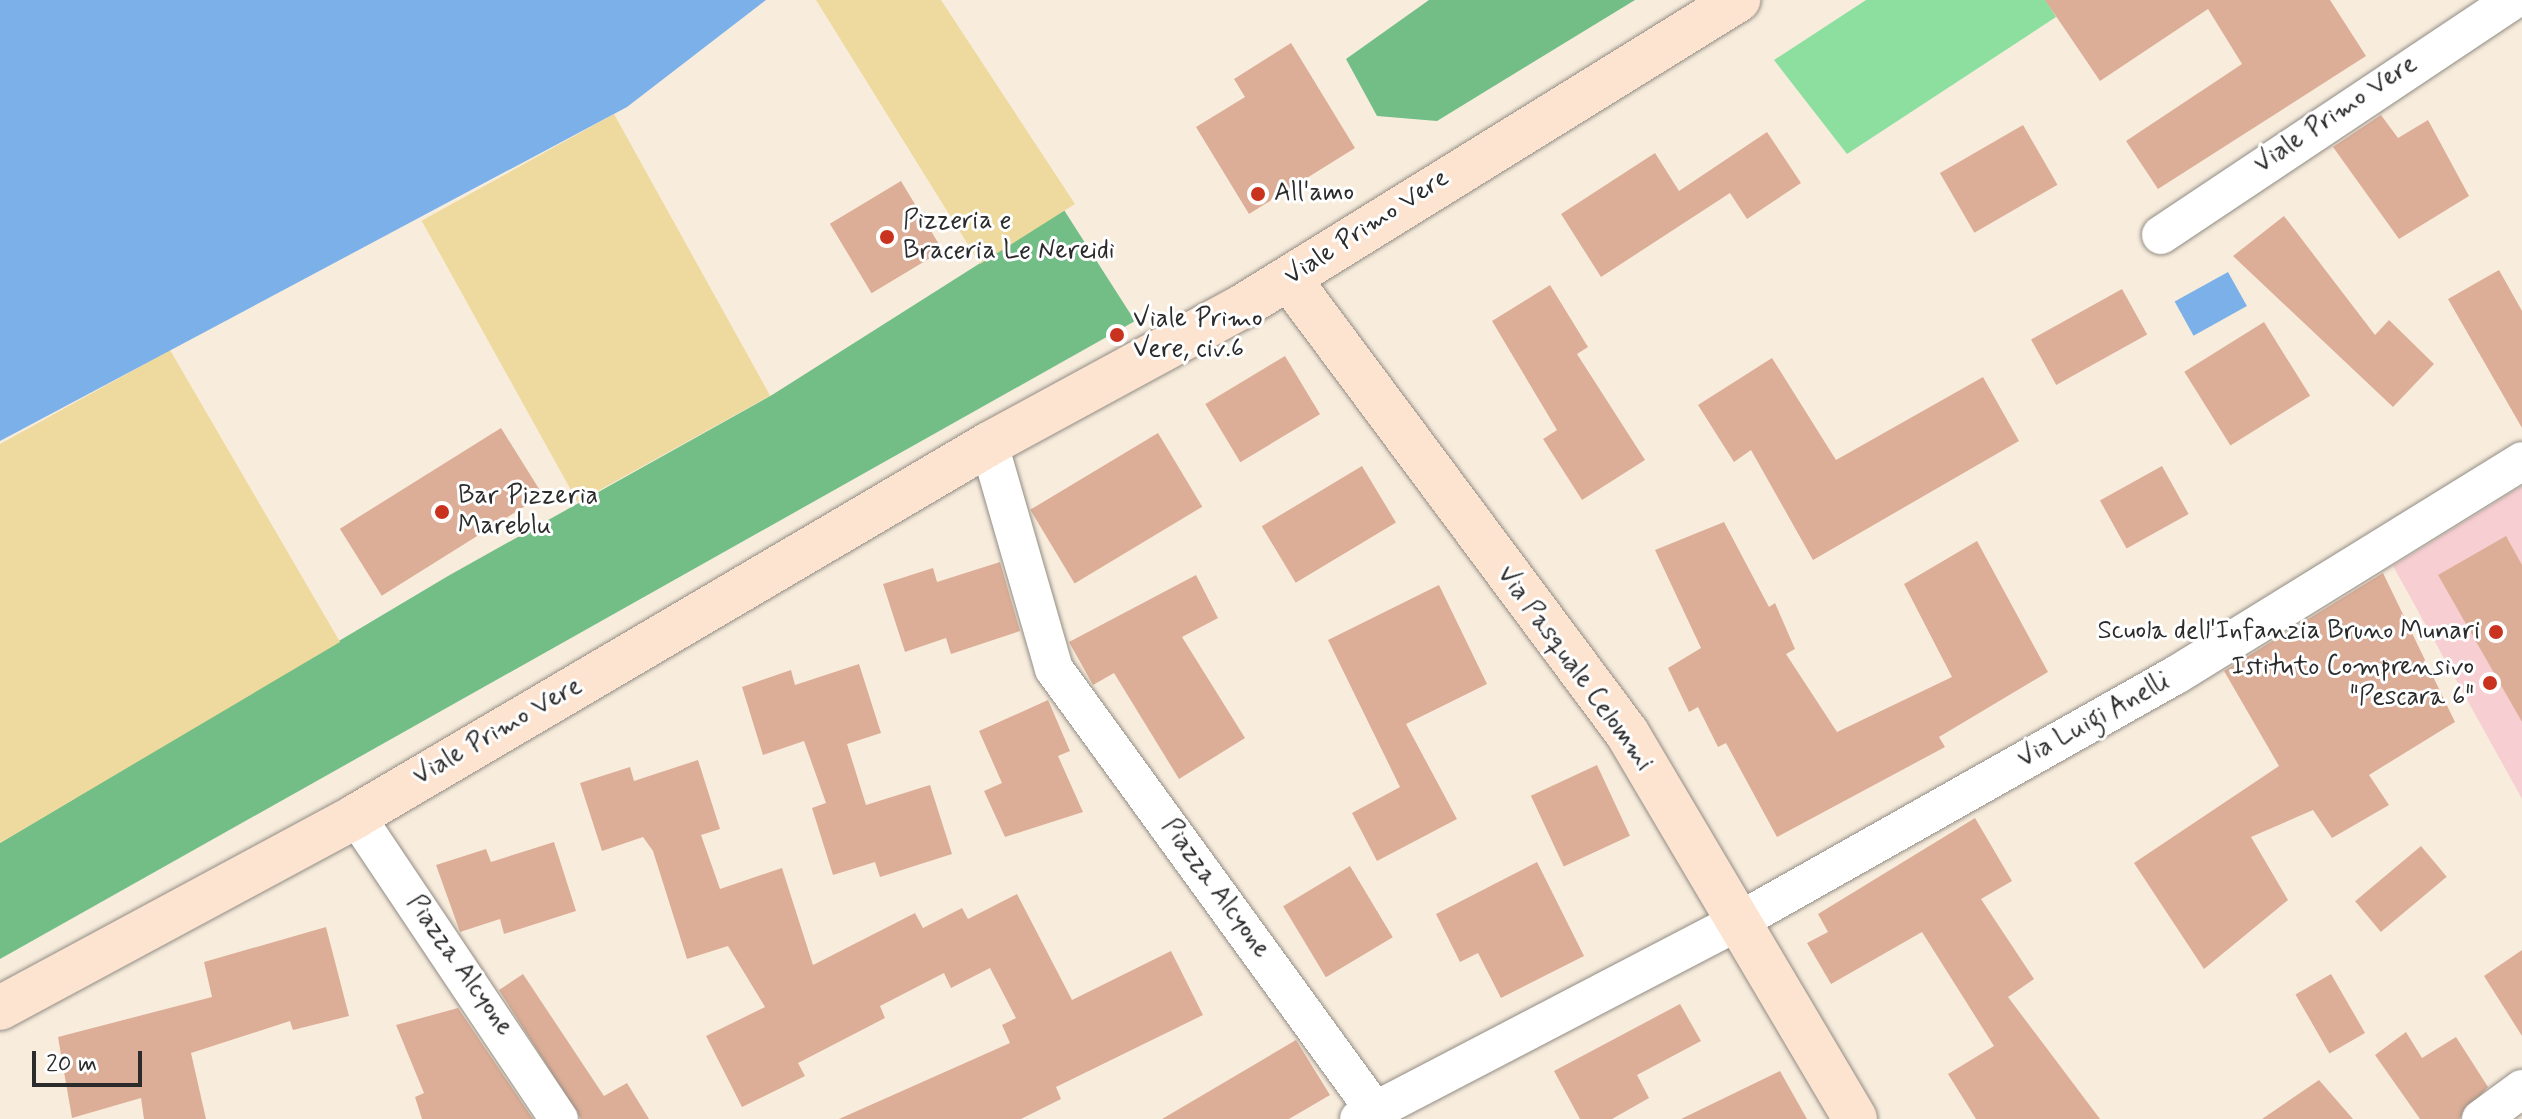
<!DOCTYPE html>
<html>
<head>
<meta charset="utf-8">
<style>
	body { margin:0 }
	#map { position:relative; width:2522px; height:1119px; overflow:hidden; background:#f8eddd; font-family:Mynerve,sans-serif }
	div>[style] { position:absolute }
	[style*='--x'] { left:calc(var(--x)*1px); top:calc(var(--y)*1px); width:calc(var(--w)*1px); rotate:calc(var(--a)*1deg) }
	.built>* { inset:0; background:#f7cfd2 }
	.green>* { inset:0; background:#8ddf9f }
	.forest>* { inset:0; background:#72be86 }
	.sand>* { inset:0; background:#eeda9e; transform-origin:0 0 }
	.water>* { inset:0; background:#7cb0e9; transform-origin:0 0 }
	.building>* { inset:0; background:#ddae97; transform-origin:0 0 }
	.roads { filter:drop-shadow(0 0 2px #928c84) drop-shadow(0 0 2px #928c84) }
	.street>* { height:38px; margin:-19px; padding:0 19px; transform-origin:19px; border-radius:19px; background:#fff }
	.secondary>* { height:44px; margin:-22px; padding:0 22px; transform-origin:22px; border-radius:22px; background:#fde4d1 }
	.dots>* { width:22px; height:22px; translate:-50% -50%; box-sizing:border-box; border:4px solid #fff; border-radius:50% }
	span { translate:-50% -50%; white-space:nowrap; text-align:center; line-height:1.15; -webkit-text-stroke:6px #fff; paint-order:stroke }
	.street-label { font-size:26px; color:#2b2b2b }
	.poi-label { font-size:26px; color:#2b2b2b }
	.left { translate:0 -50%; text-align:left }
	.right { translate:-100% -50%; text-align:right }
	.scale { position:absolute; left:32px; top:1051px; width:110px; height:36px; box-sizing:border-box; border:4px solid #2b2b2b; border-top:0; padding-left:10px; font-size:24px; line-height:28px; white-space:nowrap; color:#2b2b2b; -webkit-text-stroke:6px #fff; paint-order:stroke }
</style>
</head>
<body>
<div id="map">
	<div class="built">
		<div style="clip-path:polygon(2522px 486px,2522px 799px,2393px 566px)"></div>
	</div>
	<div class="green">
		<div style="clip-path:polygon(1866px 0,2046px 0,2056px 17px,1847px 154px,1774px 60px)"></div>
	</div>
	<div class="forest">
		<div style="clip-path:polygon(1429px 0,1635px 0,1437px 121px,1377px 116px,1346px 59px)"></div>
		<div style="clip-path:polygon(1064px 210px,1135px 321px,0 959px,0 843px,448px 576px,772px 395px)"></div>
	</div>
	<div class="sand">
		<div style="clip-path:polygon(816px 0,941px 0,1075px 204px,980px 264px)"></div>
		<div style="left:614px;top:114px;width:322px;height:220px;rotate:61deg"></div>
		<div style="clip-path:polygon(170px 350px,340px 642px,0 843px,0 444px)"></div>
	</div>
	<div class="water">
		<div style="clip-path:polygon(0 0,766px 0,627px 107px,0 441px)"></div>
		<div style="left:2228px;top:272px;width:39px;height:61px;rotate:61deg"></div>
	</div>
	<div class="building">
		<div style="clip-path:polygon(2045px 0,2330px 0,2366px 56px,2158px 189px,2126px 141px,2242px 64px,2208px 9px,2100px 81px)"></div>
		<div style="clip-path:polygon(1291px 43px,1355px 148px,1249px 214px,1196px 127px,1245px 97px,1234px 79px)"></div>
		<div style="clip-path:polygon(2381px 115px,2398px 138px,2428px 120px,2469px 196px,2399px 239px,2333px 147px)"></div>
		<div style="left:2023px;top:125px;width:69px;height:96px;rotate:60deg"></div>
		<div style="clip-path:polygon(1767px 132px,1801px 183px,1747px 219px,1730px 193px,1601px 277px,1561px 214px,1655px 153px,1679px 191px)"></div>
		<div style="left:901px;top:181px;width:81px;height:83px;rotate:59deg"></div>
		<div style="clip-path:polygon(2284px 216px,2375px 335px,2389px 320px,2434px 364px,2393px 407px,2233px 256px)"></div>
		<div style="clip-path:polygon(2499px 270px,2522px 311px,2522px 428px,2448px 299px)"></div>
		<div style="clip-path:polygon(1550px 285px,1588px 347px,1577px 354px,1645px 460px,1582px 500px,1543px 439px,1557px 430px,1492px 321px)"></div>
		<div style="left:2122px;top:289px;width:52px;height:104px;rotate:61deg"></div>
		<div style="left:2264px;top:322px;width:87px;height:94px;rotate:58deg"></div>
		<div style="left:1285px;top:356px;width:68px;height:93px;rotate:59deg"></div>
		<div style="clip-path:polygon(1772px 358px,1836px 460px,1983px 377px,2019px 441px,1813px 560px,1751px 450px,1734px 462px,1698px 405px)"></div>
		<div style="left:501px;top:428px;width:79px;height:190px;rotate:58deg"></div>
		<div style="left:1158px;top:433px;width:86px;height:149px;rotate:59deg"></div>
		<div style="left:1362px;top:466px;width:66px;height:117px;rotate:59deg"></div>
		<div style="left:2162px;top:466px;width:55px;height:71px;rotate:61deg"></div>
		<div style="clip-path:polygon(1724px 522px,1769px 607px,1775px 603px,1795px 649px,1786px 654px,1837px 732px,1952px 677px,1904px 584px,1977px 541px,2048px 672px,1939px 737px,1945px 747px,1777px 837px,1726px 743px,1718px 747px,1698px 707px,1689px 712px,1668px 668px,1701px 648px,1655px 550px)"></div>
		<div style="clip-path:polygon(2506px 536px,2522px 565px,2522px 722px,2438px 575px)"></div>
		<div style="clip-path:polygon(1000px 562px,1020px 631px,951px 654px,946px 638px,905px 652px,883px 584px,933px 568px,937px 582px)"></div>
		<div style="clip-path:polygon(2383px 573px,2455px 722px,2369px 775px,2389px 805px,2332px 838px,2313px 810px,2251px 837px,2288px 900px,2204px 969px,2134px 863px,2279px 766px,2224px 671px)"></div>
		<div style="clip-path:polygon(1196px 575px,1218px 618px,1182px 637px,1245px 738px,1179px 779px,1114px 673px,1093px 685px,1069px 642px)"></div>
		<div style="clip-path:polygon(1439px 585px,1487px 684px,1406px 724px,1457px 819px,1377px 861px,1352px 813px,1400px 787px,1328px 640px)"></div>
		<div style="clip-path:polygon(859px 664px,881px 733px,847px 744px,866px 805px,930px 785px,952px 854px,880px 877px,875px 862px,833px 875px,812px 808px,826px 803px,804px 741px,763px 755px,742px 687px,791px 670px,795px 685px)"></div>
		<div style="clip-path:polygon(1048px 700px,1070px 751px,1058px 756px,1083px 812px,1005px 837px,984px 791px,1002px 783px,979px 731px)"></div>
		<div style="clip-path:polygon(698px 760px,720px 829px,701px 835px,720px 889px,782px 868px,813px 965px,915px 913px,923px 928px,962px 908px,968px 919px,1017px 894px,1072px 1000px,1171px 951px,1203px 1015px,1056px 1087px,1061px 1099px,1021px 1119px,839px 1119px,1010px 1043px,1002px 1025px,1016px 1018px,990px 968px,951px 988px,944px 973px,880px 1006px,885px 1018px,798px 1063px,805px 1076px,742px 1107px,706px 1036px,765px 1007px,728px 946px,687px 959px,653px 851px,643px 837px,602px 851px,580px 783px,630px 767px,634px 781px)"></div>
		<div style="left:1597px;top:765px;width:78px;height:73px;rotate:65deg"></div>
		<div style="clip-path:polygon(1975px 818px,2012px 881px,1981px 899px,2034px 979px,2008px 997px,2100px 1119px,1976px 1119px,1948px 1074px,1994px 1046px,1922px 932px,1831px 984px,1807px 943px,1828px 932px,1818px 914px)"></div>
		<div style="clip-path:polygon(554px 842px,576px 911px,504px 934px,500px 919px,460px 932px,436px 865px,486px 849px,491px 862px)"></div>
		<div style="left:2421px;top:846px;width:40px;height:86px;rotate:50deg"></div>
		<div style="clip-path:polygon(1537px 862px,1584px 956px,1501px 998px,1478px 953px,1460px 962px,1436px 914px)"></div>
		<div style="left:1350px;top:866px;width:83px;height:78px;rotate:59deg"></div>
		<div style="clip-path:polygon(326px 927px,349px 1016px,293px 1030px,290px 1021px,191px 1053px,206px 1119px,144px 1119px,141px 1098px,72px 1118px,58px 1037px,212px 997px,204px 962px)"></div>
		<div style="clip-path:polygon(2522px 950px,2522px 1036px,2484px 976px)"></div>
		<div style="clip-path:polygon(523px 974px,604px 1096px,627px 1083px,649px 1119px,581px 1119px,499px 990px)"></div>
		<div style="left:2331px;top:974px;width:68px;height:41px;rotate:60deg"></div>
		<div style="clip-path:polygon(1680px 1004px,1701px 1041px,1637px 1075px,1649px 1098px,1612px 1119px,1580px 1119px,1554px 1071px)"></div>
		<div style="clip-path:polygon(458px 1008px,533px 1119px,422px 1119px,415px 1097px,424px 1093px,396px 1025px)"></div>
		<div style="clip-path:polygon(2406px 1032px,2422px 1058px,2456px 1037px,2488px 1087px,2459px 1119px,2420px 1119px,2375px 1055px)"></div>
		<div style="clip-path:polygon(1296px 1040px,1330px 1095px,1289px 1119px,1162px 1119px)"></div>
		<div style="clip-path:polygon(1780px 1071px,1807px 1119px,1681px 1119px)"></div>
		<div style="clip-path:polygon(2319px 1080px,2353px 1119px,2262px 1119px)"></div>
	</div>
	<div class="roads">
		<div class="street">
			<div style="--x:2161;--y:235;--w:424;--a:-33.7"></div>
			<div style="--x:989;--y:444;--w:234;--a:73.9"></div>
			<div style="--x:1054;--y:669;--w:556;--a:54"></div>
			<div style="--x:356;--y:816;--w:365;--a:56.2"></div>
			<div style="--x:1359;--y:1119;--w:431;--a:-27.5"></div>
			<div style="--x:1741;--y:920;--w:499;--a:-29.4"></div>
			<div style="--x:2176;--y:675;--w:407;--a:-31.7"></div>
			<div style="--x:2481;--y:1119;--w:51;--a:-36.2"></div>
		</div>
		<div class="secondary">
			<div style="--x:1289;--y:279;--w:566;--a:53.33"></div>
			<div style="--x:1627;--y:733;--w:448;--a:59.4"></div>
			<div style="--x:0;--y:1008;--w:404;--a:-28.3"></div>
			<div style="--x:356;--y:816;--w:734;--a:-30.44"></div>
			<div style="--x:989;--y:444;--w:285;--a:-28.5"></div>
			<div style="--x:1240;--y:308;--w:586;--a:-31.74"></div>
		</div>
	</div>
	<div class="dots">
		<div style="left:1258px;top:194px;background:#c8321e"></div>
		<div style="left:887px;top:237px;background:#c8321e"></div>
		<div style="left:1117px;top:335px;background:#c8321e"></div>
		<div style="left:442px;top:512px;background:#c8321e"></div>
		<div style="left:2496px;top:632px;background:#c8321e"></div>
		<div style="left:2490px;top:683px;background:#c8321e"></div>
	</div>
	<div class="street-label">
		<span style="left:2336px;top:115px;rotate:-34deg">Viale Primo Vere</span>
		<span style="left:1367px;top:228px;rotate:-33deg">Viale Primo Vere</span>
		<span style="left:1574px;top:669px;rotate:54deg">Via Pasquale Celommi</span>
		<span style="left:2094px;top:721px;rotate:-29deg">Via Luigi Anelli</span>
		<span style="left:498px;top:732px;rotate:-30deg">Viale Primo Vere</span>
		<span style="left:1215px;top:889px;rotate:54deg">Piazza Alcyone</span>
		<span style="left:459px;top:966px;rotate:55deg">Piazza Alcyone</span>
	</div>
	<div class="poi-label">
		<span class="left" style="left:1274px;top:194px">All'amo</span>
		<span class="left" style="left:903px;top:237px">Pizzeria e<br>Braceria Le Nereidi</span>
		<span class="left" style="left:1133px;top:335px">Viale Primo<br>Vere, civ.6</span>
		<span class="left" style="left:458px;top:512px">Bar Pizzeria<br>Mareblu</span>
		<span class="right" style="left:2480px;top:632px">Scuola dell'Infanzia Bruno Munari</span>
		<span class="right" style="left:2474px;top:683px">Istituto Comprensivo<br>"Pescara 6"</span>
	</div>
	<div class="scale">20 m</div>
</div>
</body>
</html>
